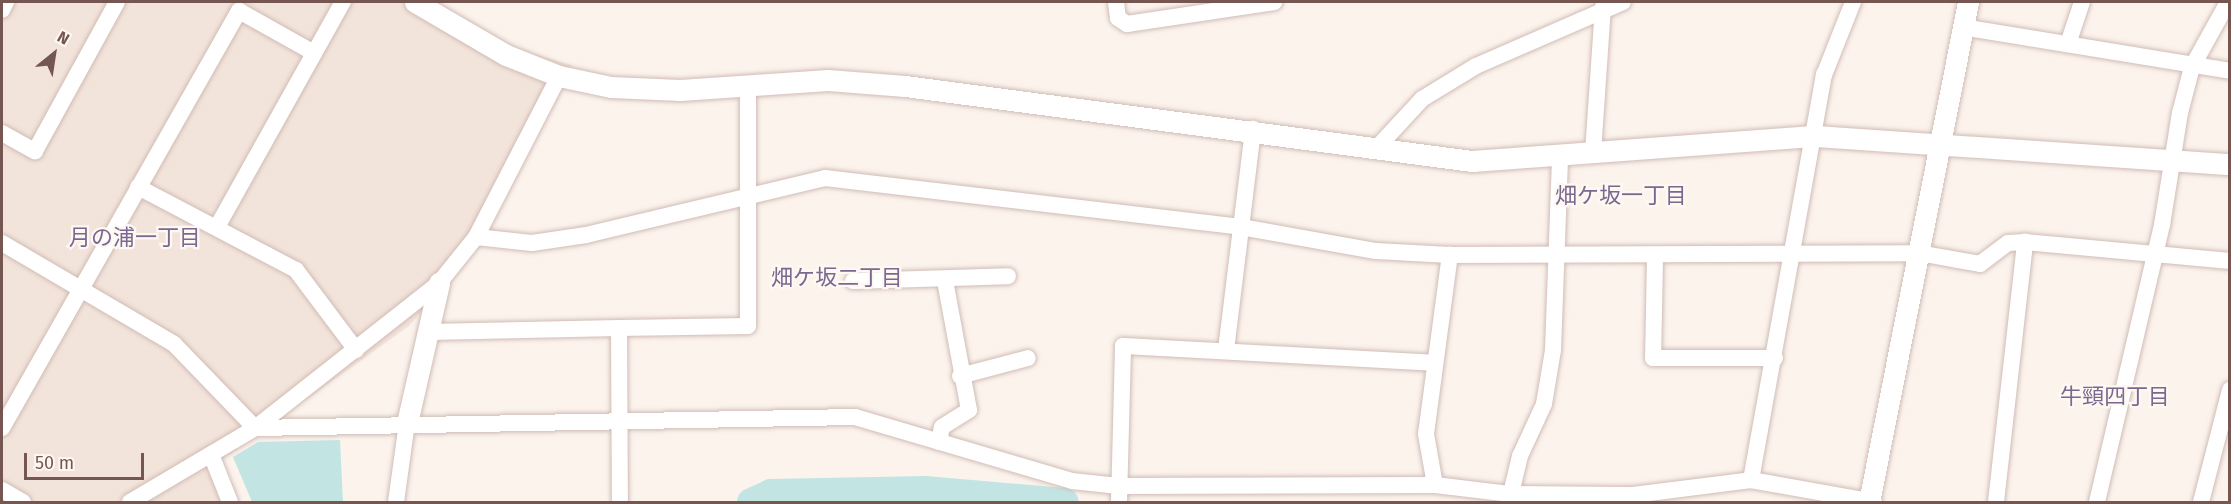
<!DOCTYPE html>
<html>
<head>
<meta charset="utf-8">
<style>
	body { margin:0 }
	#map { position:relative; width:2231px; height:504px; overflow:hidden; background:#fcf3ed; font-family:"Fira Sans","Noto Sans JP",sans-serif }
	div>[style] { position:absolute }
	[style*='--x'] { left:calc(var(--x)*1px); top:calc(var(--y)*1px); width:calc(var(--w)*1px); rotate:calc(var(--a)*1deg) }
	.residential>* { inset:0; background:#f3e4db }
	.water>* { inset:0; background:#c2e5e3 }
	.river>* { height:28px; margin:-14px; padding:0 14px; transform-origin:14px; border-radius:14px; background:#c2e5e3 }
	.roads { filter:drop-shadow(0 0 2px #d0bcb5) drop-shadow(0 0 2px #d0bcb5) }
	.minor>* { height:16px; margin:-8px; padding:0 8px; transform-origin:8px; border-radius:8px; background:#fff }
	.tertiary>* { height:21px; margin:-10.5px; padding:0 10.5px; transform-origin:10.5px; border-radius:10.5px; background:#fff }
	span { translate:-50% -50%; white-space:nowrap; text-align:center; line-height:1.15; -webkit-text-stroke:4.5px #fef8f3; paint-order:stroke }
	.neighbourhood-label { font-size:22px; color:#7b6891 }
	.frame { position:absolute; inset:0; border:3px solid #765650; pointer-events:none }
	.north { position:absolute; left:24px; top:24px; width:60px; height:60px; -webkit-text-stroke:4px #fef8f3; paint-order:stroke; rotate:30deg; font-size:16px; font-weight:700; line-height:24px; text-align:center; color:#765650 }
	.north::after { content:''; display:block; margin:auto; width:21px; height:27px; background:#765650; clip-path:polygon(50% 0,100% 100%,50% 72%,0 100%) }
	.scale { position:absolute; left:24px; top:453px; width:120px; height:27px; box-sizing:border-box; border:3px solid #765650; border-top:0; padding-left:8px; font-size:18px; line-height:21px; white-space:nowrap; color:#765650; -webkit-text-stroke:4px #fef8f3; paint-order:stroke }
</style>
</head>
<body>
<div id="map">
	<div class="residential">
		<div style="clip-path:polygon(2px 2px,436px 2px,513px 48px,572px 65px,479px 247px,409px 326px,222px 460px,239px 502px,2px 502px)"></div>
	</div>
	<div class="water">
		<div style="clip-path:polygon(340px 440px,343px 502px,252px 502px,233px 457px,258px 442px)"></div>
	</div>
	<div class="river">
		<div style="--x:751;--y:502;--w:22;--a:-24"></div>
		<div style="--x:771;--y:493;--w:154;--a:-1.1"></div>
		<div style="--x:925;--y:490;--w:140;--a:4.9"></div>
	</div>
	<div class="roads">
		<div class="minor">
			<div style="--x:1116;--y:2;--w:16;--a:83"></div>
			<div style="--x:1118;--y:18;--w:11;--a:34"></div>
			<div style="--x:1127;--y:24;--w:149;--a:-8.5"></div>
			<div style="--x:2;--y:10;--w:9;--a:-63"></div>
			<div style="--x:1962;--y:27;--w:272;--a:9.3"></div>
			<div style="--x:2068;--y:44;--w:44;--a:-71.6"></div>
			<div style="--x:2;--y:133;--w:38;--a:29"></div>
			<div style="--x:35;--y:151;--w:170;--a:-61.2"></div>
			<div style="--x:1374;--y:151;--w:71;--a:-47.3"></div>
			<div style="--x:1422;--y:99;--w:63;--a:-31.4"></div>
			<div style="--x:1476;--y:66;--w:160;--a:-23.5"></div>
			<div style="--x:1593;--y:153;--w:146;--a:-86.1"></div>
			<div style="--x:138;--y:187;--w:178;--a:27.7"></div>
			<div style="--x:296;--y:270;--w:100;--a:53.1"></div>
			<div style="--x:217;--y:227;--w:258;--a:-60.8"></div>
			<div style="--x:476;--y:237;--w:56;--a:6.1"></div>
			<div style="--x:532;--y:243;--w:55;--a:-8.4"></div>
			<div style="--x:586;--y:235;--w:246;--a:-13.4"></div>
			<div style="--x:825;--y:178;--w:419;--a:6.7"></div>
			<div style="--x:1241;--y:227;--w:137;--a:10.1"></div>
			<div style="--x:1376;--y:251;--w:74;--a:3.1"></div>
			<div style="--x:1450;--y:255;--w:469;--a:-0.2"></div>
			<div style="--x:1919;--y:253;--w:62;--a:10.2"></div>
			<div style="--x:1980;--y:264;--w:35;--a:-37"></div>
			<div style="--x:2008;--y:243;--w:17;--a:-3"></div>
			<div style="--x:2025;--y:242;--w:206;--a:5.3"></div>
			<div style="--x:2;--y:243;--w:199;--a:30.4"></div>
			<div style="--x:174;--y:344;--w:117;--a:46"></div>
			<div style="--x:255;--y:428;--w:600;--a:-1.05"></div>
			<div style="--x:855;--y:417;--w:226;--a:16.4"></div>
			<div style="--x:1072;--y:481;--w:47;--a:6.1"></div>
			<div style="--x:1119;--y:486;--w:316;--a:-0.2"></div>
			<div style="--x:1435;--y:485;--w:77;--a:6.8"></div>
			<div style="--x:1511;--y:494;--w:122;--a:0.5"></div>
			<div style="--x:1633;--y:495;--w:119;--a:-7.2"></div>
			<div style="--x:1751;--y:480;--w:125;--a:10.1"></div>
			<div style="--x:1655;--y:258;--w:100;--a:91.1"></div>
			<div style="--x:1653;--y:358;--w:122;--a:0"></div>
			<div style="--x:853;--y:281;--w:155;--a:-1.8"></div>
			<div style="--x:619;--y:328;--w:129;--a:-0.9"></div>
			<div style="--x:748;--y:326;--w:242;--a:-90"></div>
			<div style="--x:429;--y:332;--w:190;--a:-1.2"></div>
			<div style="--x:619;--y:328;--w:174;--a:89.7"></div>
			<div style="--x:1226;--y:350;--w:223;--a:-83"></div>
			<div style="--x:960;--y:376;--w:70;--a:-14.8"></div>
			<div style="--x:2;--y:428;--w:480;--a:-60.4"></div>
			<div style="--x:239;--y:11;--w:86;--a:29.2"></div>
			<div style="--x:939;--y:442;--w:15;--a:-79"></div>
			<div style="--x:942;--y:427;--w:32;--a:-32"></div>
			<div style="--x:969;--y:410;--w:132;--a:-100.5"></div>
			<div style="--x:212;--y:457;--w:48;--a:68.2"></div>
			<div style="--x:1751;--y:480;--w:412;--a:-79.8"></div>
			<div style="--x:1824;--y:75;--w:79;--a:-68.3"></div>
			<div style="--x:1435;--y:485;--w:52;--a:-100"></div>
			<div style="--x:1426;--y:434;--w:181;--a:-82.4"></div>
			<div style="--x:2;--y:490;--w:24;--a:30"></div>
			<div style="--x:130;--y:502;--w:145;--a:-30.6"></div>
			<div style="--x:255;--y:428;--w:234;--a:-38.2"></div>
			<div style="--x:439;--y:283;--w:59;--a:-51.2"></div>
			<div style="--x:476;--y:237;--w:181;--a:-62.7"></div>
			<div style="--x:396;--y:502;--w:80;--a:-82.1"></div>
			<div style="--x:1119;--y:502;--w:156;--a:-88.5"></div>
			<div style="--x:1123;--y:346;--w:312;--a:3.1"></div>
			<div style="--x:1509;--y:502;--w:47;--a:-76.6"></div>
			<div style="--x:1520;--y:456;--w:57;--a:-65.2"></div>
			<div style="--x:1544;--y:404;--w:55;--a:-80.5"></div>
			<div style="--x:1553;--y:350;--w:193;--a:-87.9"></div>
			<div style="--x:1996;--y:502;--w:262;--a:-83.6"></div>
			<div style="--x:2097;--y:502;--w:285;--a:-76.8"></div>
			<div style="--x:2162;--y:225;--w:113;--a:-80.9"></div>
			<div style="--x:2180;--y:113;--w:48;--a:-75.4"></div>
			<div style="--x:2192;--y:67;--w:74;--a:-61"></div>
			<div style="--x:2201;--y:502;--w:116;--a:-75.5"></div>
		</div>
		<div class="tertiary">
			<div style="--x:415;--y:2;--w:105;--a:30.2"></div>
			<div style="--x:506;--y:55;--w:57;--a:21.6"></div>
			<div style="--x:559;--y:76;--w:53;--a:11.9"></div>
			<div style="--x:611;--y:87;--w:69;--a:2.5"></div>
			<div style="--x:680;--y:90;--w:148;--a:-3.9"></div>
			<div style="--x:828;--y:80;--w:77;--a:4.5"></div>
			<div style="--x:905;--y:86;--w:572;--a:7.54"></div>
			<div style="--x:1472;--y:161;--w:345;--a:-4.2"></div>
			<div style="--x:1816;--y:136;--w:415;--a:3.9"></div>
			<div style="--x:407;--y:423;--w:144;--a:-77.1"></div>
			<div style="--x:1869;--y:502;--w:510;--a:-78.8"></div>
		</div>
	</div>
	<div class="neighbourhood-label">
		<span style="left:1621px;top:196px">畑ケ坂一丁目</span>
		<span style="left:135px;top:238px">月の浦一丁目</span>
		<span style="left:837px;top:278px">畑ケ坂二丁目</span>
		<span style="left:2115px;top:397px">牛頸四丁目</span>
	</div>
	<div class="frame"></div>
	<div class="north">N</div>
	<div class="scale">50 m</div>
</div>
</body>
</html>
